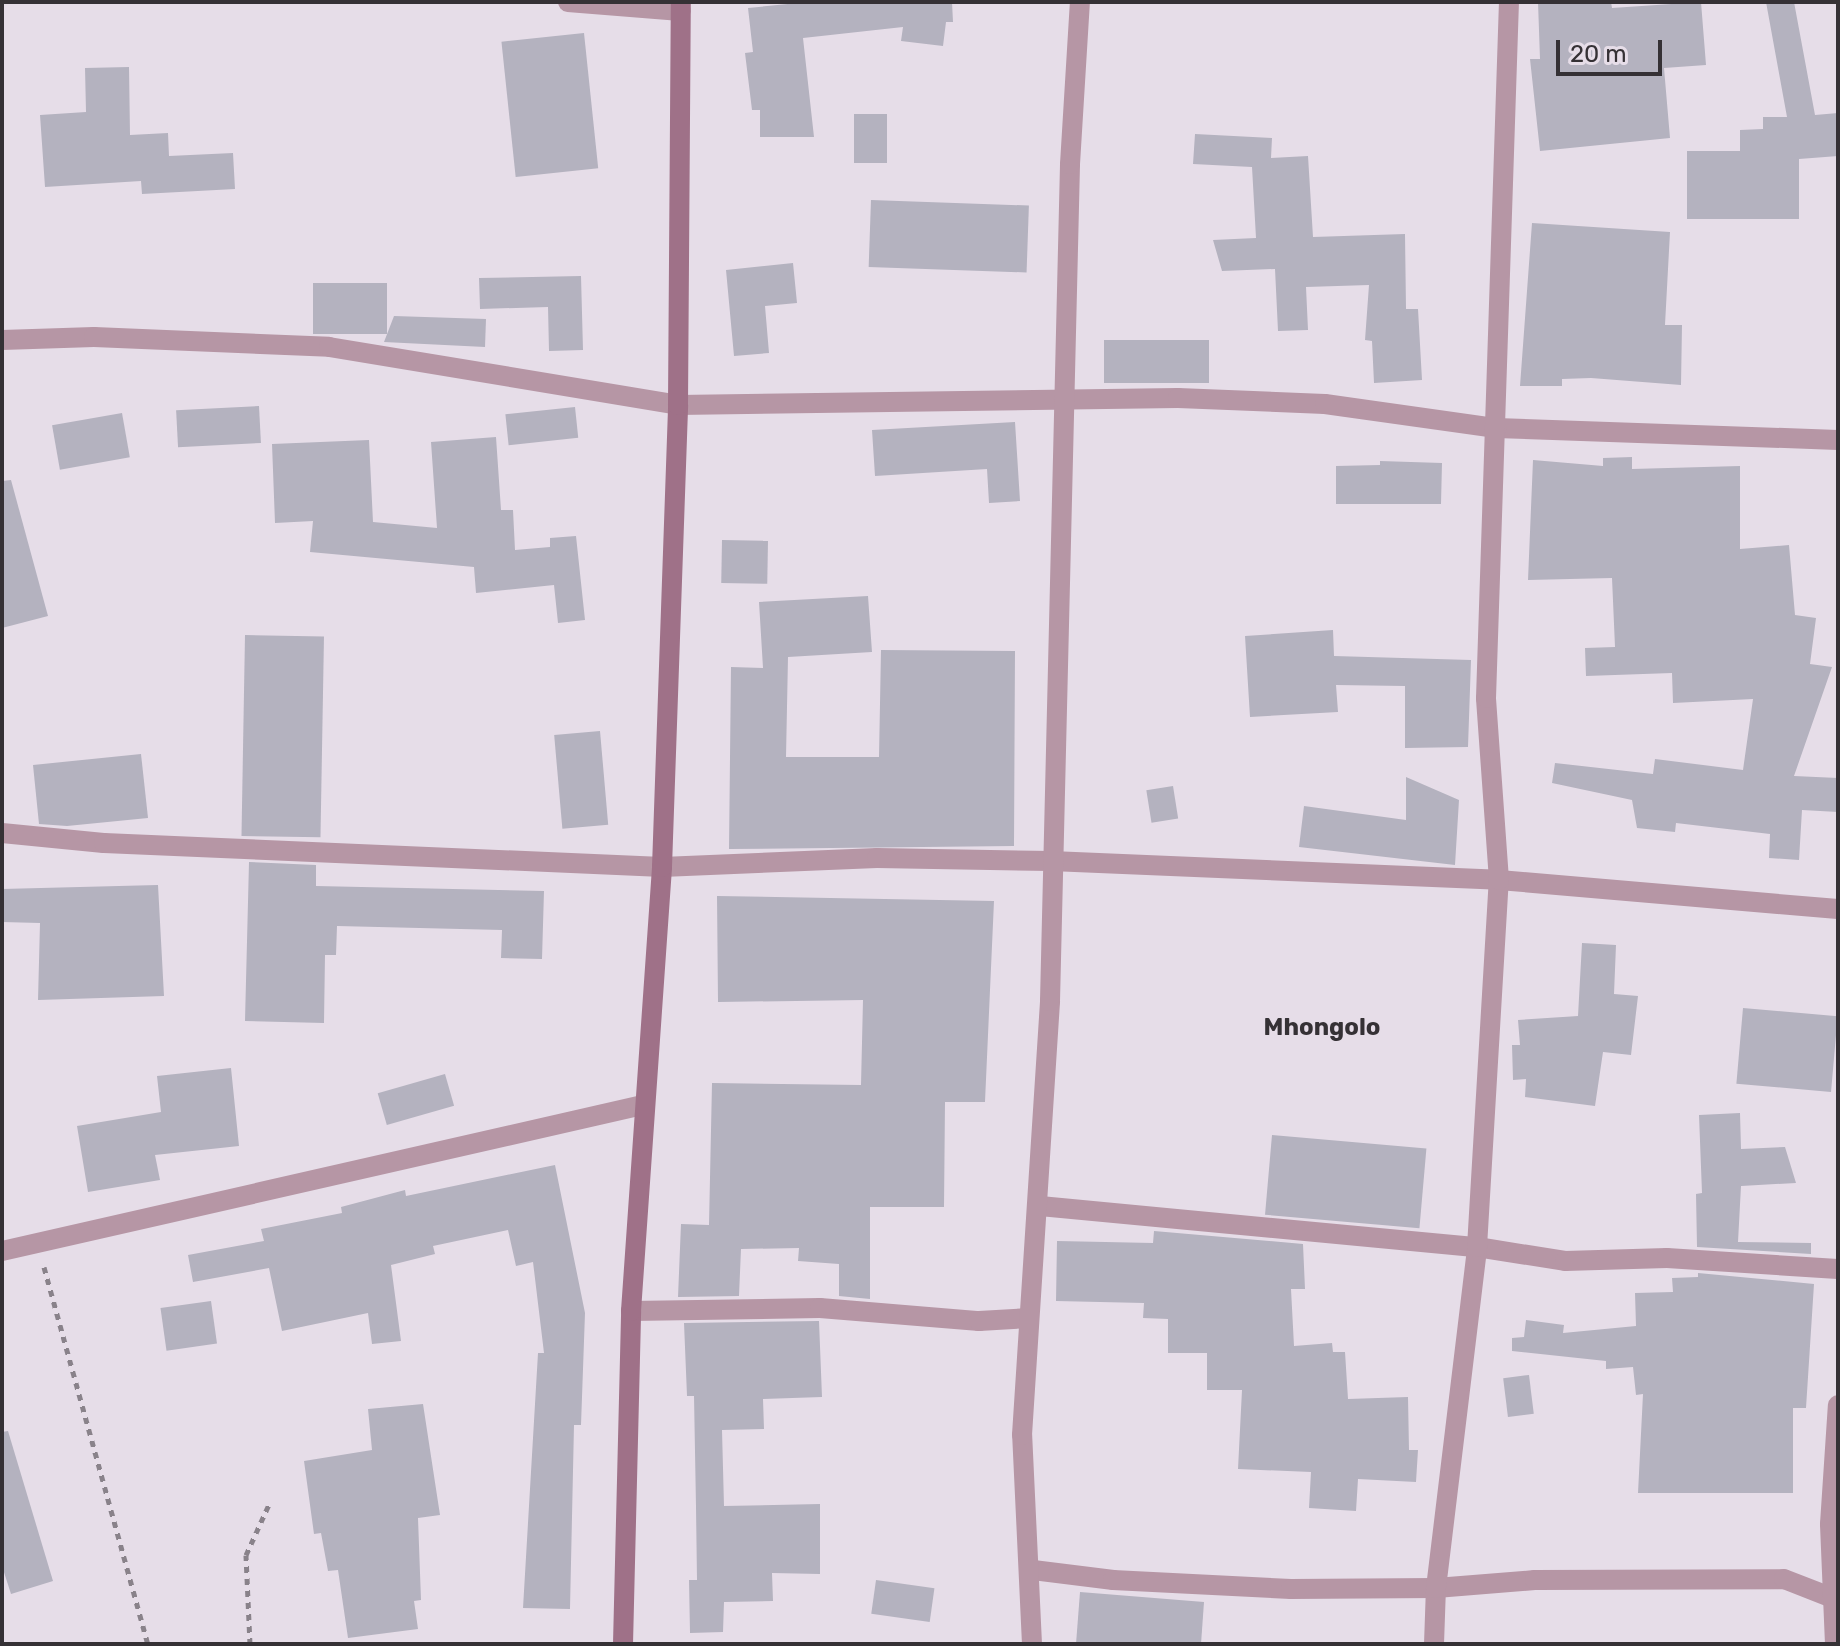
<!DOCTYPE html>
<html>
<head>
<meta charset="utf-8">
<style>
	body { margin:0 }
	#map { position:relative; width:1840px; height:1646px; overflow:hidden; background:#e6dde8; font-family:Rubik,sans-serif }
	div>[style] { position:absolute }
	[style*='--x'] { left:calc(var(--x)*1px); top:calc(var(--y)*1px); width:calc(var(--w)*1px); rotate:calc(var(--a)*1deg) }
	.building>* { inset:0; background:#b4b2bf; transform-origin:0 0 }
	.path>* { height:5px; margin-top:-2.5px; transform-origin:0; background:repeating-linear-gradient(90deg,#89828a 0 6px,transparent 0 12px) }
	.lane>* { height:20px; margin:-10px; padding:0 10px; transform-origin:10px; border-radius:10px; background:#b696a5 }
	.street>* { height:20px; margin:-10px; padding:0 10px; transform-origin:10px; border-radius:10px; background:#b696a5 }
	.secondary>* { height:20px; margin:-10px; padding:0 10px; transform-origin:10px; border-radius:10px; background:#9f7188 }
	span { translate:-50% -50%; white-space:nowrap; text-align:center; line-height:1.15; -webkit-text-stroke:6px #e6dde8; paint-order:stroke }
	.quarter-label { font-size:24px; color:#353135; font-weight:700 }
	.frame { position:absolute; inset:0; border:4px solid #353135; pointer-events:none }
	.scale { position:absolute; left:1556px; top:40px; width:106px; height:36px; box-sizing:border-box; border:4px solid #353135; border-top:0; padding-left:10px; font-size:24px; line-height:28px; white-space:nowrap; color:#353135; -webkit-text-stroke:6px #e6dde8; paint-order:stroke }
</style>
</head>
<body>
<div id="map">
	<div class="building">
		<div style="clip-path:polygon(808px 2px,952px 2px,953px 22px,946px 22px,943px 46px,901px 41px,903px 27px,803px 38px,814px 137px,760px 137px,760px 110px,752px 110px,745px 53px,753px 52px,748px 8px)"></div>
		<div style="clip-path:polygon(1538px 2px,1611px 2px,1612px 8px,1701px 2px,1706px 65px,1664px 68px,1670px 138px,1540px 151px,1530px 59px,1540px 59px)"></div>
		<div style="clip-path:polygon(1766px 2px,1794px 2px,1815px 115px,1838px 113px,1838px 156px,1799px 159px,1799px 219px,1687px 219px,1687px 151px,1740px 151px,1740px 130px,1763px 129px,1763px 117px,1787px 117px)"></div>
		<div style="left:584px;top:33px;width:136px;height:83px;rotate:84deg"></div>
		<div style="clip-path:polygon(129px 67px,130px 135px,168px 133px,169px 156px,233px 153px,235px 189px,142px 194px,141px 181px,45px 187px,40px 115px,86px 112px,85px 68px)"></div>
		<div style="left:854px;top:114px;width:33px;height:49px"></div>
		<div style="clip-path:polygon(1195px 134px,1272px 138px,1271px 158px,1308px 156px,1313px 237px,1405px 234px,1406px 309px,1418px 309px,1422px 380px,1374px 383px,1372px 341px,1365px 340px,1369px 285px,1306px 287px,1308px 330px,1278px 331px,1275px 269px,1222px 271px,1213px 240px,1256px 238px,1252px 167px,1193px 164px)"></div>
		<div style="left:871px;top:200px;width:158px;height:67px;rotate:2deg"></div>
		<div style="clip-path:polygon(1532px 223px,1670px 232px,1665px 325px,1682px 325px,1681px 385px,1591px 378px,1562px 379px,1562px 386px,1520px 386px)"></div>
		<div style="clip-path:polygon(793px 263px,797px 303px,765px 306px,769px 353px,734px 356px,726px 270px)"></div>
		<div style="clip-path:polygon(581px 276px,583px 350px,549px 351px,548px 307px,480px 309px,479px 278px)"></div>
		<div style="left:387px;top:283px;width:51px;height:74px;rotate:90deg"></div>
		<div style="clip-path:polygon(394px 316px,486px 319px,485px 347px,384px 342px)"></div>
		<div style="left:1209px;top:340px;width:43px;height:105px;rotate:90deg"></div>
		<div style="left:259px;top:406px;width:37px;height:83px;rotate:87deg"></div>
		<div style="left:575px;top:407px;width:31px;height:70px;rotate:84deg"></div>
		<div style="left:122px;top:413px;width:45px;height:71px;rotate:80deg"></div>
		<div style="clip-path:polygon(1015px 422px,1020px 501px,989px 503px,987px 469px,875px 476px,872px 430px)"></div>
		<div style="clip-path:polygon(496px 437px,501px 510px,513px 510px,515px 550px,550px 547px,550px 538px,576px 536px,585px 620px,558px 623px,554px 585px,476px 593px,474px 567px,310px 552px,313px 521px,275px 523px,272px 444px,369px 440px,373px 522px,437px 528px,431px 442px)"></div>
		<div style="clip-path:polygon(1632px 457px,1632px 469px,1740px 466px,1740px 549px,1789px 545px,1795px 615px,1816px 618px,1810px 664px,1832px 667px,1794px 776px,1838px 778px,1838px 812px,1802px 810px,1799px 860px,1769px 858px,1770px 834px,1676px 823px,1675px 832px,1637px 828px,1632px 800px,1552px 783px,1555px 763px,1653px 774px,1655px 759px,1743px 770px,1753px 699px,1673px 703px,1672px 673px,1586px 676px,1585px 648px,1615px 647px,1612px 578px,1528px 580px,1533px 460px,1603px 466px,1603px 458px)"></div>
		<div style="clip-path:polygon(1380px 461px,1442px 463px,1441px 504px,1336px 504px,1336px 466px,1380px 465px)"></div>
		<div style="clip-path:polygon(11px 480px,48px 616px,2px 628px,2px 481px)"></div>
		<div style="left:722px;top:540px;width:46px;height:43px;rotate:1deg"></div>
		<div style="clip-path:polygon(868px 596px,872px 652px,788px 657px,786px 757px,879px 757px,881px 650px,1015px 651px,1014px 846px,729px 849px,731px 667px,763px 668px,759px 602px)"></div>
		<div style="clip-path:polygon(1333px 630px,1334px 656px,1471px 660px,1468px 747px,1405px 748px,1405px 686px,1336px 685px,1338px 712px,1250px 717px,1245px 636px)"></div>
		<div style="left:245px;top:635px;width:79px;height:201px;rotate:1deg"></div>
		<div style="left:600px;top:731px;width:94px;height:46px;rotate:85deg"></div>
		<div style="clip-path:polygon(141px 754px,148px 818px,67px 826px,39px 824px,33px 765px)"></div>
		<div style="clip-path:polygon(1406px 777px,1459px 800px,1455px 865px,1299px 847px,1304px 806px,1406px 820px)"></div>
		<div style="left:1173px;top:786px;width:33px;height:27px;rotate:81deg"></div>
		<div style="clip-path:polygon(249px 862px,316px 865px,316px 886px,544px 891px,542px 959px,501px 958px,502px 930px,337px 926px,336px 955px,325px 955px,324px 1023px,245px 1021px)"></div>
		<div style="clip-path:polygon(158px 885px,164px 996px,38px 1000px,40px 923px,2px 922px,2px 889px)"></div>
		<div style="clip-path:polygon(717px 896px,994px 901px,985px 1102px,945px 1102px,944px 1207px,870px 1207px,870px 1299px,839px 1296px,839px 1264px,798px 1261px,799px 1248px,741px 1249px,739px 1296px,678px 1297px,681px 1224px,709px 1225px,712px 1083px,861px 1085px,863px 1000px,718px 1002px)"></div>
		<div style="clip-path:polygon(1582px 943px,1616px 945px,1614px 994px,1638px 996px,1631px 1055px,1603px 1052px,1595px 1106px,1525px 1097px,1526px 1079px,1513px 1080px,1512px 1045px,1520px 1045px,1518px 1020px,1578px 1016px)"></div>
		<div style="left:1743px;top:1008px;width:95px;height:76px;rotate:5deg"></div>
		<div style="clip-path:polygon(231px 1068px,239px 1146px,155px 1155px,160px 1180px,88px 1192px,77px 1126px,161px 1112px,157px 1076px)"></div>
		<div style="left:445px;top:1074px;width:33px;height:70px;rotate:74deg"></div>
		<div style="clip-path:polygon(1740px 1113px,1741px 1149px,1785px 1147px,1796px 1183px,1741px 1186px,1738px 1242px,1811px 1243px,1811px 1254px,1697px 1247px,1696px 1194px,1702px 1193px,1699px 1115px)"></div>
		<div style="left:1272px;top:1135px;width:155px;height:80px;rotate:5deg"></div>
		<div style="clip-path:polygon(555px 1165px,585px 1313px,581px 1425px,574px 1425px,570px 1609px,523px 1608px,538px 1353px,544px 1353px,533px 1262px,516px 1266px,508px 1230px,433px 1246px,435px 1254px,391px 1265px,401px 1341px,372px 1344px,368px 1313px,282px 1331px,269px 1268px,193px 1282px,188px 1255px,264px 1241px,261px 1229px,342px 1213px,341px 1207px,405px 1190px,406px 1196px)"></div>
		<div style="clip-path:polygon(1154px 1231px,1303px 1244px,1305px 1289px,1291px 1289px,1294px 1346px,1332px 1343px,1333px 1352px,1345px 1352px,1348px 1399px,1408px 1397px,1409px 1450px,1418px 1450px,1416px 1482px,1358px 1479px,1356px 1511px,1309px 1508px,1311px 1472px,1238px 1469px,1242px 1390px,1207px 1390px,1207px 1353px,1168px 1353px,1168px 1319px,1143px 1318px,1144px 1303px,1056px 1301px,1057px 1241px,1153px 1243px)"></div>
		<div style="clip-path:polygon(1698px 1273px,1814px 1284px,1806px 1408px,1793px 1408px,1793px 1493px,1638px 1493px,1643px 1394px,1636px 1395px,1633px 1367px,1606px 1369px,1606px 1361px,1512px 1351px,1512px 1338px,1524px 1337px,1526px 1320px,1564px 1325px,1563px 1333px,1636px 1326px,1635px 1293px,1673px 1292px,1672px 1278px,1698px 1277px)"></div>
		<div style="left:211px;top:1301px;width:43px;height:51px;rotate:82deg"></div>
		<div style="clip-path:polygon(819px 1321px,822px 1397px,763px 1399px,764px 1429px,722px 1430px,724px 1506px,820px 1504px,820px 1574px,772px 1573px,773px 1601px,724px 1602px,723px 1632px,690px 1633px,689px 1580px,697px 1580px,696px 1507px,694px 1396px,687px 1396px,684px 1323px)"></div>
		<div style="left:1529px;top:1375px;width:39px;height:26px;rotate:83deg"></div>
		<div style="clip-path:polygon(423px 1404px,440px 1515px,418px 1518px,421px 1600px,414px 1601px,418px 1629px,348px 1638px,338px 1570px,328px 1571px,321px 1533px,314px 1534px,304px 1461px,372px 1450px,368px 1409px)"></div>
		<div style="clip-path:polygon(8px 1431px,53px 1581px,11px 1594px,2px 1566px,2px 1432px)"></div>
		<div style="left:876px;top:1580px;width:59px;height:34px;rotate:8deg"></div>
		<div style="clip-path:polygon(1080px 1592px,1204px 1602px,1201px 1644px,1076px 1644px)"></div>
	</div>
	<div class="path">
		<div style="--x:44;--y:1267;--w:391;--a:74.6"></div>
		<div style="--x:250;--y:1644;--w:89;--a:-92.6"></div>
		<div style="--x:246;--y:1555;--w:58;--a:-65.6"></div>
	</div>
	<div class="lane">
		<div style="--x:1496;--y:428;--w:342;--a:2"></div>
	</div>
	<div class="street">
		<div style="--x:568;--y:2;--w:113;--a:4.6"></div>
		<div style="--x:2;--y:340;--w:92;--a:-1.9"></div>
		<div style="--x:94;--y:337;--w:235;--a:2.4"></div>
		<div style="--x:329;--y:347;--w:354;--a:9.4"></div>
		<div style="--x:678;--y:405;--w:500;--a:-0.8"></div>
		<div style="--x:1178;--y:398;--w:147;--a:2.3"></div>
		<div style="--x:1325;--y:404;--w:173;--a:8"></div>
		<div style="--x:2;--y:833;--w:102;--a:5.6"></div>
		<div style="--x:104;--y:843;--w:559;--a:2.46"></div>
		<div style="--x:662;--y:867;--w:215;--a:-2.4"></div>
		<div style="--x:877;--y:858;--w:174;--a:1"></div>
		<div style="--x:1051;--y:861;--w:448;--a:2.4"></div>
		<div style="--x:1499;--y:880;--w:340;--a:4.9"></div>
		<div style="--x:1040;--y:1206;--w:439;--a:5.4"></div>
		<div style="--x:1477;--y:1247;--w:89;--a:9"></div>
		<div style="--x:1565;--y:1261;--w:102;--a:-1.7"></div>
		<div style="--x:1667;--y:1258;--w:171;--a:3.7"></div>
		<div style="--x:2;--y:1251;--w:657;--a:-12.83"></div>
		<div style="--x:631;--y:1311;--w:189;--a:-0.9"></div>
		<div style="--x:820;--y:1308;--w:160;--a:4.7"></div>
		<div style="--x:979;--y:1321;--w:50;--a:-3.4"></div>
		<div style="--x:1033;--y:1570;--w:81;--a:7.1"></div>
		<div style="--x:1113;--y:1580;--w:178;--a:2.9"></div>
		<div style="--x:1291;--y:1589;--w:145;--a:-0.4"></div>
		<div style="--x:1436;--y:1588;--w:99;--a:-4.6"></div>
		<div style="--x:1535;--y:1580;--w:249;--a:-0.2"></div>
		<div style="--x:1784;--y:1579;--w:58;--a:21.3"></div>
		<div style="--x:1032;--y:1644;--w:209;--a:-92.7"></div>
		<div style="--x:1022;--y:1435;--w:435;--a:-86.3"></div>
		<div style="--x:1050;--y:1001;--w:837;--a:-88.63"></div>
		<div style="--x:1070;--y:164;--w:162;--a:-86.5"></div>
		<div style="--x:1434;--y:1644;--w:56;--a:-88"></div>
		<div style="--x:1436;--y:1588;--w:343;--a:-83.1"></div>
		<div style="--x:1477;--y:1247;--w:368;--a:-86.6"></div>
		<div style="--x:1499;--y:880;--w:182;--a:-94.1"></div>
		<div style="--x:1486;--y:698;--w:696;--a:-88.11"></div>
		<div style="--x:1835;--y:1644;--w:120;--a:-92.4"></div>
		<div style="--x:1830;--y:1524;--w:119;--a:-86.2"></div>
	</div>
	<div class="secondary">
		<div style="--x:623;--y:1644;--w:333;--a:-88.6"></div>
		<div style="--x:631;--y:1311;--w:445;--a:-86"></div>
		<div style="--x:662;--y:867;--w:462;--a:-88"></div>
		<div style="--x:678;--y:405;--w:403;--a:-89.6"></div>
	</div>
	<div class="quarter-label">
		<span style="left:1322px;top:1028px">Mhongolo</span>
	</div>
	<div class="frame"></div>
	<div class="scale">20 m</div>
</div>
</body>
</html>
